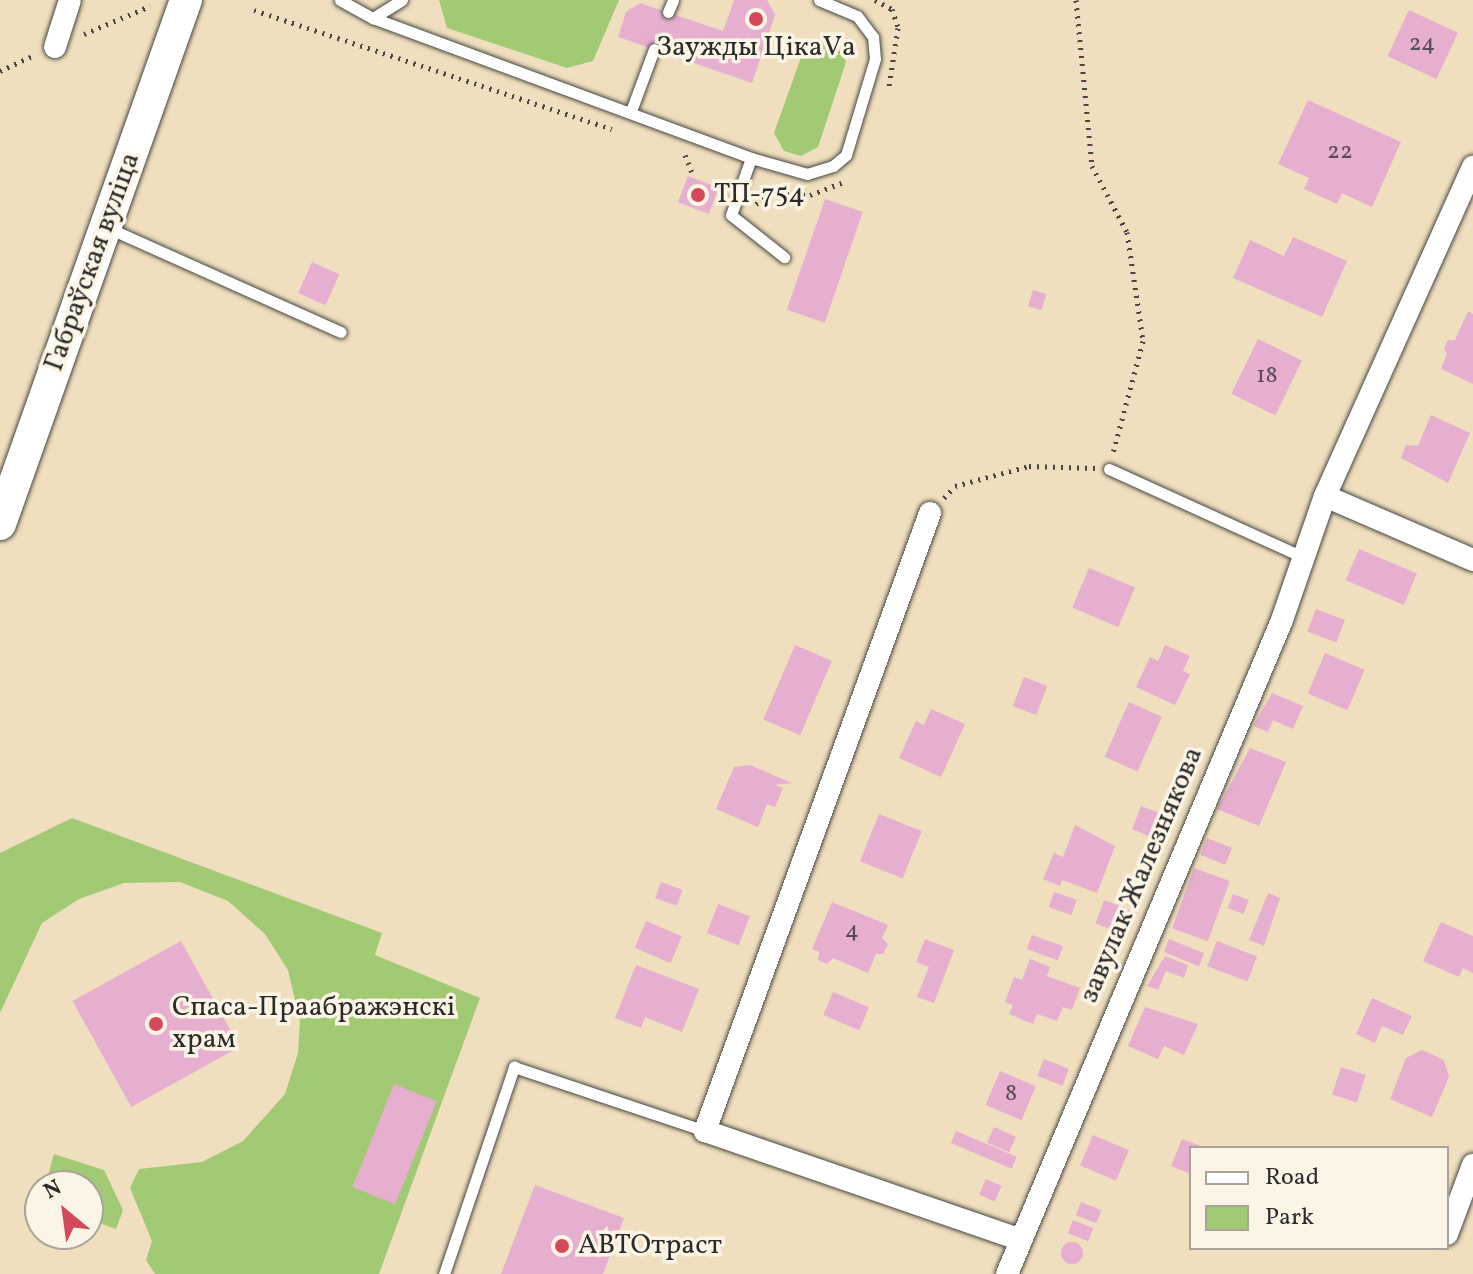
<!DOCTYPE html>
<html>
<head>
<meta charset="utf-8">
<style>
	body { margin:0 }
	#map { position:relative; width:1473px; height:1274px; overflow:hidden; background:#efdfbe; font-family:Vollkorn,serif }
	div>[style] { position:absolute }
	[style*='--x'] { left:calc(var(--x)*1px); top:calc(var(--y)*1px); width:calc(var(--w)*1px); rotate:calc(var(--a)*1deg) }
	.green>* { inset:0; background:#a2ca75 }
	.building>* { inset:0; background:#e6afcf; transform-origin:0 0 }
	.round { border-radius:50% }
	.path>* { height:5px; margin-top:-2.5px; transform-origin:0; background:repeating-linear-gradient(90deg,#484641 0 2px,transparent 0 8px) }
	.roads { filter:drop-shadow(0 0 2px #484641) drop-shadow(0 0 2px #484641) }
	.lane>* { height:11px; margin:-5.5px; padding:0 5.5px; transform-origin:5.5px; border-radius:5.5px; background:#fff }
	.street>* { height:22px; margin:-11px; padding:0 11px; transform-origin:11px; border-radius:11px; background:#fff }
	.secondary>* { height:32px; margin:-16px; padding:0 16px; transform-origin:16px; border-radius:16px; background:#fff }
	.dots>* { width:22px; height:22px; translate:-50% -50%; box-sizing:border-box; border:4px solid #fcf5e5; border-radius:50% }
	span { translate:-50% -50%; white-space:nowrap; text-align:center; line-height:1.15; -webkit-text-stroke:7px #fcf5e5; paint-order:stroke }
	.number-label { font-size:24px; color:#5a4c54 }
	.number-label span { -webkit-text-stroke-width:0 }
	.poi-label { font-size:28px; color:#2b2b2b }
	.left { translate:0 -50%; text-align:left }
	.street-label { font-size:28px; color:#2b2b2b }
	.legend { position:absolute; left:1189px; top:1146px; width:260px; height:104px; box-sizing:border-box; background:#fcf5e5; border:2px solid #a8a49b; margin:0; padding:10px 14px; list-style:none; font-size:24px; color:#2b2b2b }
	.legend li { display:flex; align-items:center; gap:16px; height:40px }
	.legend b { width:40px; border:2px solid #a8a49b }
	.north { position:absolute; left:24px; top:1170px; width:80px; height:80px; box-sizing:border-box; background:#fcf5e5; border:2px solid #a8a49b; border-radius:50%; rotate:331deg; font-size:22px; font-weight:700; line-height:32px; text-align:center; color:#2b2b2b }
	.north::after { content:''; display:block; margin:auto; width:28px; height:36px; background:#d1495b; clip-path:polygon(50% 0,100% 100%,50% 72%,0 100%) }
</style>
</head>
<body>
<div id="map">
	<div class="green">
		<div style="clip-path:polygon(439px 0,619px 0,593px 61px,567px 68px,447px 28px)"></div>
		<div style="clip-path:polygon(820px 42px,837px 46px,846px 62px,818px 147px,801px 156px,784px 151px,774px 133px,804px 49px)"></div>
		<div style="clip-path:polygon(72px 818px,382px 933px,375px 955px,480px 998px,379px 1274px,155px 1274px,146px 1260px,152px 1241px,130px 1188px,139px 1169px,202px 1162px,243px 1141px,285px 1094px,298px 1053px,300px 1021px,288px 970px,265px 934px,228px 901px,180px 882px,124px 883px,79px 899px,42px 923px,0 1013px,0 853px)"></div>
		<div style="clip-path:polygon(54px 1154px,104px 1170px,123px 1210px,116px 1229px,88px 1219px,88px 1186px,45px 1186px)"></div>
	</div>
	<div class="building">
		<div style="clip-path:polygon(734px 0,767px 0,775px 15px,752px 83px,618px 37px,626px 12px,640px 3px,723px 31px)"></div>
		<div style="left:1409px;top:10px;width:54px;height:51px;rotate:25deg"></div>
		<div style="clip-path:polygon(1308px 100px,1401px 142px,1372px 207px,1342px 193px,1337px 204px,1304px 189px,1309px 178px,1278px 164px)"></div>
		<div style="left:688px;top:176px;width:33px;height:28px;rotate:21deg"></div>
		<div style="left:825px;top:199px;width:40px;height:117px;rotate:19deg"></div>
		<div style="clip-path:polygon(1293px 237px,1347px 261px,1322px 317px,1233px 278px,1250px 240px,1284px 256px)"></div>
		<div style="left:312px;top:262px;width:30px;height:34px;rotate:24deg"></div>
		<div style="left:1033px;top:290px;width:14px;height:17px;rotate:17deg"></div>
		<div style="clip-path:polygon(1468px 311px,1473px 314px,1473px 384px,1441px 369px,1447px 354px,1444px 349px,1448px 340px,1455px 340px)"></div>
		<div style="left:1258px;top:339px;width:49px;height:61px;rotate:26deg"></div>
		<div style="clip-path:polygon(1431px 415px,1470px 433px,1448px 483px,1401px 458px,1406px 445px,1418px 446px)"></div>
		<div style="left:1359px;top:549px;width:63px;height:34px;rotate:23deg"></div>
		<div style="left:1089px;top:568px;width:50px;height:43px;rotate:23deg"></div>
		<div style="left:1316px;top:609px;width:31px;height:24px;rotate:21deg"></div>
		<div style="left:795px;top:645px;width:40px;height:81px;rotate:23deg"></div>
		<div style="clip-path:polygon(1165px 645px,1190px 656px,1183px 671px,1190px 674px,1175px 705px,1136px 687px,1150px 657px,1158px 661px)"></div>
		<div style="left:1325px;top:653px;width:43px;height:44px;rotate:23deg"></div>
		<div style="left:1024px;top:677px;width:25px;height:31px;rotate:21deg"></div>
		<div style="clip-path:polygon(1272px 693px,1303px 706px,1293px 729px,1273px 720px,1268px 732px,1253px 726px)"></div>
		<div style="left:1129px;top:702px;width:36px;height:60px;rotate:24deg"></div>
		<div style="clip-path:polygon(931px 709px,965px 724px,941px 777px,899px 758px,916px 721px,924px 725px)"></div>
		<div style="clip-path:polygon(1250px 748px,1286px 762px,1259px 826px,1217px 809px)"></div>
		<div style="clip-path:polygon(750px 765px,792px 783px,775px 785px,783px 788px,775px 807px,767px 804px,758px 827px,716px 809px,734px 767px)"></div>
		<div style="left:1141px;top:806px;width:31px;height:25px;rotate:21deg"></div>
		<div style="left:879px;top:814px;width:46px;height:51px;rotate:22deg"></div>
		<div style="clip-path:polygon(1075px 825px,1115px 846px,1097px 893px,1062px 880px,1060px 886px,1043px 879px,1054px 853px,1063px 857px)"></div>
		<div style="left:1207px;top:838px;width:27px;height:18px;rotate:22deg"></div>
		<div style="left:1194px;top:868px;width:38px;height:64px;rotate:20deg"></div>
		<div style="left:661px;top:882px;width:23px;height:17px;rotate:20deg"></div>
		<div style="left:1054px;top:892px;width:24px;height:16px;rotate:19deg"></div>
		<div style="clip-path:polygon(1268px 893px,1280px 898px,1264px 946px,1249px 940px)"></div>
		<div style="left:1233px;top:894px;width:17px;height:15px;rotate:21deg"></div>
		<div style="left:1104px;top:900px;width:35px;height:25px;rotate:20deg"></div>
		<div style="clip-path:polygon(832px 902px,888px 925px,882px 938px,888px 944px,883px 954px,876px 954px,868px 973px,833px 958px,827px 964px,818px 960px,819px 952px,812px 949px)"></div>
		<div style="left:718px;top:904px;width:34px;height:31px;rotate:21deg"></div>
		<div style="left:646px;top:921px;width:39px;height:29px;rotate:23deg"></div>
		<div style="clip-path:polygon(1441px 922px,1473px 936px,1473px 973px,1463px 968px,1459px 977px,1423px 961px)"></div>
		<div style="left:1032px;top:935px;width:33px;height:15px;rotate:20deg"></div>
		<div style="clip-path:polygon(925px 939px,954px 950px,934px 1003px,917px 997px,929px 967px,916px 962px)"></div>
		<div style="left:1169px;top:939px;width:38px;height:14px;rotate:22deg"></div>
		<div style="left:181px;top:941px;width:121px;height:124px;rotate:61deg"></div>
		<div style="left:1217px;top:941px;width:43px;height:27px;rotate:21deg"></div>
		<div style="clip-path:polygon(1165px 956px,1188px 965px,1184px 978px,1166px 971px,1158px 990px,1147px 986px)"></div>
		<div style="clip-path:polygon(1030px 959px,1050px 967px,1047px 976px,1080px 988px,1072px 1010px,1063px 1007px,1057px 1021px,1037px 1014px,1033px 1024px,1009px 1014px,1013px 1005px,1005px 1002px,1014px 977px,1022px 980px)"></div>
		<div style="clip-path:polygon(636px 965px,699px 989px,682px 1032px,645px 1017px,641px 1028px,615px 1018px)"></div>
		<div style="left:833px;top:992px;width:39px;height:25px;rotate:23deg"></div>
		<div style="clip-path:polygon(1372px 998px,1412px 1016px,1403px 1035px,1382px 1026px,1375px 1043px,1356px 1034px)"></div>
		<div style="clip-path:polygon(1145px 1007px,1198px 1024px,1184px 1055px,1164px 1046px,1158px 1059px,1128px 1046px)"></div>
		<div style="clip-path:polygon(1422px 1050px,1444px 1060px,1449px 1077px,1432px 1117px,1390px 1099px,1406px 1058px)"></div>
		<div style="left:1044px;top:1059px;width:27px;height:18px;rotate:22deg"></div>
		<div style="left:1341px;top:1067px;width:26px;height:29px;rotate:18deg"></div>
		<div style="left:1000px;top:1071px;width:39px;height:37px;rotate:23deg"></div>
		<div style="left:394px;top:1084px;width:46px;height:111px;rotate:22deg"></div>
		<div style="left:994px;top:1127px;width:24px;height:17px;rotate:24deg"></div>
		<div style="left:956px;top:1131px;width:66px;height:13px;rotate:23deg"></div>
		<div style="left:1093px;top:1135px;width:39px;height:33px;rotate:23deg"></div>
		<div style="clip-path:polygon(1182px 1139px,1206px 1148px,1191px 1148px,1191px 1174px,1171px 1166px)"></div>
		<div style="left:986px;top:1179px;width:17px;height:17px;rotate:24deg"></div>
		<div style="clip-path:polygon(535px 1185px,624px 1218px,603px 1274px,501px 1274px)"></div>
		<div style="left:1081px;top:1202px;width:22px;height:14px;rotate:22deg"></div>
		<div style="left:1073px;top:1220px;width:22px;height:14px;rotate:22deg"></div>
		<div class="round" style="left:1061px;top:1242px;width:22px;height:22px"></div>
	</div>
	<div class="path">
		<div style="--x:875;--y:0;--w:19;--a:28"></div>
		<div style="--x:892;--y:9;--w:20;--a:72"></div>
		<div style="--x:898;--y:28;--w:59;--a:98.8"></div>
		<div style="--x:1076;--y:0;--w:167;--a:84.5"></div>
		<div style="--x:1092;--y:166;--w:75;--a:62.1"></div>
		<div style="--x:1127;--y:232;--w:110;--a:81.6"></div>
		<div style="--x:1143;--y:341;--w:116;--a:105"></div>
		<div style="--x:254;--y:10;--w:377;--a:18.4"></div>
		<div style="--x:84;--y:34;--w:72;--a:-23"></div>
		<div style="--x:0;--y:71;--w:38;--a:-25"></div>
		<div style="--x:685;--y:155;--w:18;--a:68"></div>
		<div style="--x:756;--y:204;--w:19;--a:-36"></div>
		<div style="--x:771;--y:193;--w:39;--a:3"></div>
		<div style="--x:810;--y:195;--w:34;--a:-21"></div>
		<div style="--x:944;--y:498;--w:16;--a:-47"></div>
		<div style="--x:955;--y:486;--w:77;--a:-15.1"></div>
		<div style="--x:1029;--y:466;--w:66;--a:1.7"></div>
	</div>
	<div class="roads">
		<div class="lane">
			<div style="--x:340;--y:0;--w:38;--a:29"></div>
			<div style="--x:373;--y:18;--w:403;--a:20.3"></div>
			<div style="--x:751;--y:158;--w:60;--a:109.3"></div>
			<div style="--x:731;--y:215;--w:68;--a:38.4"></div>
			<div style="--x:668;--y:12;--w:13;--a:-67"></div>
			<div style="--x:373;--y:18;--w:34;--a:-32"></div>
			<div style="--x:631;--y:111;--w:66;--a:-69.6"></div>
			<div style="--x:751;--y:158;--w:58;--a:15.9"></div>
			<div style="--x:807;--y:174;--w:27;--a:-17"></div>
			<div style="--x:833;--y:166;--w:17;--a:-40"></div>
			<div style="--x:846;--y:155;--w:100;--a:-73.2"></div>
			<div style="--x:875;--y:59;--w:22;--a:-95"></div>
			<div style="--x:873;--y:37;--w:26;--a:-127"></div>
			<div style="--x:857;--y:16;--w:41;--a:-157.2"></div>
			<div style="--x:106;--y:227;--w:257;--a:24.1"></div>
			<div style="--x:1109;--y:469;--w:211;--a:24.4"></div>
			<div style="--x:444;--y:1274;--w:219;--a:-71.3"></div>
			<div style="--x:514;--y:1067;--w:201;--a:18.5"></div>
		</div>
		<div class="street">
			<div style="--x:55;--y:47;--w:49;--a:-72.3"></div>
			<div style="--x:1325;--y:496;--w:161;--a:23.4"></div>
			<div style="--x:930;--y:513;--w:658;--a:110.01"></div>
			<div style="--x:705;--y:1131;--w:334;--a:19"></div>
			<div style="--x:1447;--y:1234;--w:74;--a:-69.4"></div>
			<div style="--x:1007;--y:1274;--w:709;--a:-67.19"></div>
			<div style="--x:1282;--y:620;--w:131;--a:-70.9"></div>
			<div style="--x:1325;--y:496;--w:361;--a:-65.8"></div>
		</div>
		<div class="secondary">
			<div style="--x:0;--y:524;--w:556;--a:-70.46"></div>
		</div>
	</div>
	<div class="dots">
		<div style="left:756px;top:19px;background:#d1495b"></div>
		<div style="left:698px;top:195px;background:#d1495b"></div>
		<div style="left:156px;top:1024px;background:#d1495b"></div>
		<div style="left:562px;top:1246px;background:#d1495b"></div>
	</div>
	<div class="number-label">
		<span style="left:1422px;top:45px">24</span>
		<span style="left:1340px;top:153px">22</span>
		<span style="left:1267px;top:377px">18</span>
		<span style="left:852px;top:932px">4</span>
		<span style="left:1011px;top:1095px">8</span>
	</div>
	<div class="poi-label">
		<span style="left:756px;top:48px">Заужды ЦікаVа</span>
		<span class="left" style="left:714px;top:195px">ТП-754</span>
		<span class="left" style="left:172px;top:1024px">Спаса-Праабражэнскі<br>храм</span>
		<span class="left" style="left:578px;top:1246px">АВТОтраст</span>
	</div>
	<div class="street-label">
		<span style="left:93px;top:262px;rotate:-70deg">Габраўская вуліца</span>
		<span style="left:1142px;top:875px;rotate:-67deg">завулак Жалезнякова</span>
	</div>
	<ul class="legend">
	<li><b style="height:10px;background:#fff"></b>Road</li>
	<li><b style="height:22px;background:#a2ca75"></b>Park</li>
	</ul>
	<div class="north">N</div>
</div>
</body>
</html>
